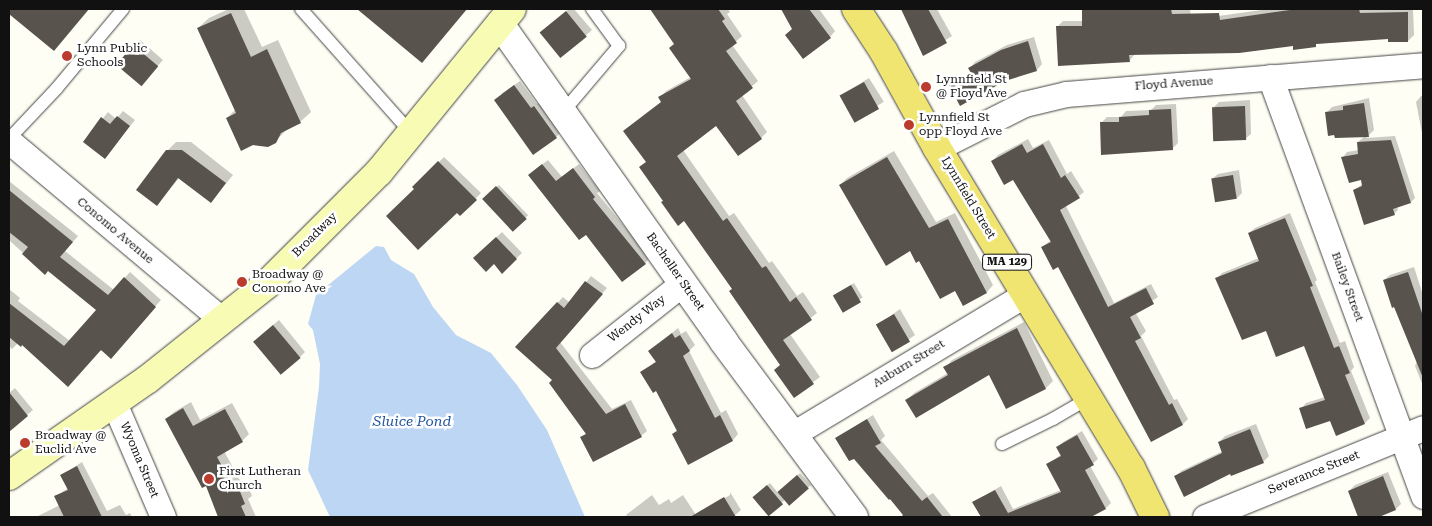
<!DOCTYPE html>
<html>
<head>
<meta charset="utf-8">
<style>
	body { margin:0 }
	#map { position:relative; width:1432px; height:526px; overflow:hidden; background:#fefef5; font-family:"Roboto Serif",serif }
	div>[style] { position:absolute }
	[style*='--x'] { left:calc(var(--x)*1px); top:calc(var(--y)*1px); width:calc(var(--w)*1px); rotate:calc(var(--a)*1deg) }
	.water>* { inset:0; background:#bcd6f4 }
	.shadow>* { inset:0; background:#0003; transform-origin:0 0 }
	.building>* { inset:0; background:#59534d; transform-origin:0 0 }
	.roads { filter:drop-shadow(0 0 1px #444) drop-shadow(0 0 1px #444) }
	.service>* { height:12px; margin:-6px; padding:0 6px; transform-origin:6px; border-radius:6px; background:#fff }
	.minor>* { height:25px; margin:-12.5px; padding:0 12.5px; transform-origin:12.5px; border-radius:12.5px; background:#fff }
	.tertiary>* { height:28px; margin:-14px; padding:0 14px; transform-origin:14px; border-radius:14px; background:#fff }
	.secondary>* { height:28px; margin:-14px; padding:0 14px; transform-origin:14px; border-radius:14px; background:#f8fbb3 }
	.primary>* { height:28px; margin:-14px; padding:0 14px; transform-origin:14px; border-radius:14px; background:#f1e572 }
	.dots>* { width:14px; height:14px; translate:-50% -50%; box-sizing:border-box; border:2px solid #fff; border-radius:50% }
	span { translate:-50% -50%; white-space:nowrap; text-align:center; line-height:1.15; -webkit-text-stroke:5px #fff; paint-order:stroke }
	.shield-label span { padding:1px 4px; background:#fff; border:1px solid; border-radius:4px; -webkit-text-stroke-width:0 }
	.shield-label { font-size:11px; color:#111; font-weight:700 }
	.poi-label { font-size:12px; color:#111 }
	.left { translate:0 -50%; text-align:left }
	.street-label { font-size:12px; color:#111 }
	.water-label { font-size:14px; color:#1f549e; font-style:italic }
	.frame { position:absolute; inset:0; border:10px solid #111; pointer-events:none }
</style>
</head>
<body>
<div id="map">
	<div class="water">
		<div style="clip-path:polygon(376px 246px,384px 247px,391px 260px,414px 274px,433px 307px,456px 335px,491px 353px,517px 385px,547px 430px,585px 517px,330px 517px,308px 470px,319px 387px,320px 364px,313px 330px,308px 324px,316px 295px)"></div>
	</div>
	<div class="shadow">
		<div style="clip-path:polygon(9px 9px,89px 9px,54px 50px,9px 12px)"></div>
		<div style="clip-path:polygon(229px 9px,244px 9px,262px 47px,278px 40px,311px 112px,300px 122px,288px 128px,275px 142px,227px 118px,235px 110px,198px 28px,209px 18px)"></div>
		<div style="clip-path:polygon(359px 9px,467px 9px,422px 61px)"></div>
		<div style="clip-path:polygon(569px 9px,574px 9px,592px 30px,561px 57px,547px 28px)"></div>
		<div style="clip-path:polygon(656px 9px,728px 9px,730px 12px,727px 14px,742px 36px,732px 45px,758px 81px,742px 95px,767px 132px,761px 138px,717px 125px,683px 150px,729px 216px,734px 213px,769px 263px,772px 261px,797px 296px,803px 292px,817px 313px,790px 334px,820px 377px,794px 396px,781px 364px,734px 289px,685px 220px,665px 200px,640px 168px,647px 161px,624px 131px,662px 102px,660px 98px,666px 91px,691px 77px,675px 44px,653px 12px)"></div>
		<div style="clip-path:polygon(782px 9px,819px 9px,835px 31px,830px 37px,793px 28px)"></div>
		<div style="clip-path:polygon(901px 9px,937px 9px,952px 36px,924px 54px)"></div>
		<div style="clip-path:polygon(1126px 9px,1190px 9px,1194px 46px,1135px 54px,1129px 61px,1057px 27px,1063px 21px,1083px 21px,1089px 10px)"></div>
		<div style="clip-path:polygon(1269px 9px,1413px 9px,1414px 35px,1408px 41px,1390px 38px,1214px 52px,1218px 16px)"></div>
		<div style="clip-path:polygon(1034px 37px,1042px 64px,1037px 70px,1004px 80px,950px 86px,972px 71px,970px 68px,975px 62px,1007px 45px)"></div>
		<div style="clip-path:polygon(140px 40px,163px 60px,146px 79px,118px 65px)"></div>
		<div style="left:869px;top:78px;width:28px;height:32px;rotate:58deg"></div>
		<div style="clip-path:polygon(520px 81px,537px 104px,540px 101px,562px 131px,556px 137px,501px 94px)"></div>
		<div style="clip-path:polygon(1421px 96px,1423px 96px,1422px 133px,1416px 102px)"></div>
		<div style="clip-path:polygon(1369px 98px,1374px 130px,1366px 138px,1395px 136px,1415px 198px,1411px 202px,1397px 206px,1398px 210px,1394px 214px,1354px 190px,1363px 184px,1362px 178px,1343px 157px,1347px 152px,1359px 150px,1358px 142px,1365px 136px,1326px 113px,1332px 107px)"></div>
		<div style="clip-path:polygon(1250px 100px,1251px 134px,1245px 139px,1214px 107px,1219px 102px)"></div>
		<div style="clip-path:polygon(1176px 104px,1178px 143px,1172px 149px,1102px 122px,1107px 117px,1121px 117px,1126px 111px,1151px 110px,1156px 105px)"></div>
		<div style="clip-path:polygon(123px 111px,135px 120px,105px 157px,85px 141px,108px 112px,116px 119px)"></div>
		<div style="clip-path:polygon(1028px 139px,1033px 148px,1049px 140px,1067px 174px,1071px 171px,1084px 192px,1066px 206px,1114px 303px,1151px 284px,1158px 297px,1135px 312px,1146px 331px,1141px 336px,1174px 400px,1177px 399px,1188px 419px,1183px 424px,1152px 440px,1059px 265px,1042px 247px,1051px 240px,1014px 179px,992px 161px,998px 155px)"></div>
		<div style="clip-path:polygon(176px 142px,191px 142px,233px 175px,211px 202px,179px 178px,157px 205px,167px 151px)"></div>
		<div style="clip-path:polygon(894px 151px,936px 222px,955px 213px,993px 285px,987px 292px,963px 304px,956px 290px,840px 185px,847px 178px)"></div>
		<div style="clip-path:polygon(444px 157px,481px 193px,460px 215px,414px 187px)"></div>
		<div style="clip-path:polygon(548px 160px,562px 177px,579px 164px,600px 191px,597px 193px,650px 258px,645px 263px,535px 170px)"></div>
		<div style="clip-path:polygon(1239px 170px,1242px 193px,1237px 198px,1212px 179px,1218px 174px)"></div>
		<div style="clip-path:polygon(9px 181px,78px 236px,65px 251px,114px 290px,130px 272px,161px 300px,116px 352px,18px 343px,12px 349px,9px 346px,9px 289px,20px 298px,18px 301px,70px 341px,98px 309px,48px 270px,45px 273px,9px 240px)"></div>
		<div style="left:499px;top:185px;width:42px;height:21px;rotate:46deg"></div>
		<div style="clip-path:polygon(1290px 213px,1317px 280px,1315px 282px,1340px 343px,1345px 341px,1354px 367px,1351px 371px,1370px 418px,1365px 423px,1331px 419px,1301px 409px,1306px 403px,1325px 397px,1304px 344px,1267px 329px,1217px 278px,1222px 273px,1259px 258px,1249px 233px,1255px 228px)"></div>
		<div style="clip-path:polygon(502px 232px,522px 253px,502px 272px,494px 263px,475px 258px)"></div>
		<div style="clip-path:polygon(1414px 267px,1423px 295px,1423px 323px,1405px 330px,1384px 280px,1390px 275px)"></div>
		<div style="clip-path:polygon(591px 276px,607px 288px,560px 342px,612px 409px,631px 400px,647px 431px,641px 436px,582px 437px,587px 433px,554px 380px,517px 347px,563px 297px,570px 303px)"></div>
		<div style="left:854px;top:283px;width:17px;height:23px;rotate:59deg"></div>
		<div style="clip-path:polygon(900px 309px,915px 335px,892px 351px,878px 325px)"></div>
		<div style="clip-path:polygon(279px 320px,305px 352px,300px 357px,261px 335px)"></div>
		<div style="clip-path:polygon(1024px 322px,1053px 381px,1046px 388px,1007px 407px,990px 373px,907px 400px,914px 393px,948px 373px,945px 368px,952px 360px)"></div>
		<div style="clip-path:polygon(678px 328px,681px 334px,686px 331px,695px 345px,689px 351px,721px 413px,726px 410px,738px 434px,733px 440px,688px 463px,673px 434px,677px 430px,657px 390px,642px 373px,656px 361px,650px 351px)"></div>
		<div style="clip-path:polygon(1421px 352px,1423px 352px,1423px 386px,1415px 366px)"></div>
		<div style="clip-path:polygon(15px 388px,33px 410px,9px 430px,9px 393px)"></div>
		<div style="clip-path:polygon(191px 402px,200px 420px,232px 403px,249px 434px,242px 441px,224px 451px,242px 484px,246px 482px,252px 496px,248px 499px,256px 517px,220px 517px,206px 484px,166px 419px,174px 412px)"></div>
		<div style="clip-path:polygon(873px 415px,885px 436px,881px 440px,928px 496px,933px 493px,952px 517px,906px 517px,837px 438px)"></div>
		<div style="clip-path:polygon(1256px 424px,1269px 456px,1263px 462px,1231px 472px,1175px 477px,1181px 471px,1223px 451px,1219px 442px,1225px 436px)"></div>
		<div style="clip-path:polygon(1082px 431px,1098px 459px,1090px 466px,1111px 503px,1106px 508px,1089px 517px,1066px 517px,1062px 509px,1043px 517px,982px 517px,974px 502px,1001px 486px,1013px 509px,1061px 490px,1048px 464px,1062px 454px,1058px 447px,1063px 442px)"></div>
		<div style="clip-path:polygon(82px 462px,107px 511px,120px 505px,126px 515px,130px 513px,132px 517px,36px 517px,60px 505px,55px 497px,68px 488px,62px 475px)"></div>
		<div style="clip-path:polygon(1388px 472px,1401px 504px,1396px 509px,1376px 517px,1360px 517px,1349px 491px,1355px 485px)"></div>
		<div style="clip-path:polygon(800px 473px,811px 485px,790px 504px,786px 499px,769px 514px,754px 497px,770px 483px,778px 493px)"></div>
		<div style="clip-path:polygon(730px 492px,741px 510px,733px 517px,627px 517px,626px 515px,652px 495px,659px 505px,669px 499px,671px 503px,683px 495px,696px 515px,730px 495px)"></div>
	</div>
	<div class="building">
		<div style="clip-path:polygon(9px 9px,89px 9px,54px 51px,9px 14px)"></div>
		<div style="clip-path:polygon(357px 9px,467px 9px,422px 63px)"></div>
		<div style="clip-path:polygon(650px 9px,718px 9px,725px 19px,722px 21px,737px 43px,726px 51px,753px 88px,736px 101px,762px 139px,738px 156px,716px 126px,677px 156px,723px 221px,727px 218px,762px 268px,766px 266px,790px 302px,796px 297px,812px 320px,783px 340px,814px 384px,794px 398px,774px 370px,780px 365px,729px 291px,732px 289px,684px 221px,678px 226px,661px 202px,663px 201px,639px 167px,646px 162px,623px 131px,661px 102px,658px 97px,691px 79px,669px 48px,674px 44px)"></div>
		<div style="clip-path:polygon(781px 9px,809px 9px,831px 38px,803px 59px,785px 35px,792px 29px)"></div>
		<div style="clip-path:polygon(901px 9px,928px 9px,947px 43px,923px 56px)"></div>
		<div style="clip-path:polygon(1082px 9px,1171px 9px,1172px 14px,1219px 13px,1220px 20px,1297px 9px,1359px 9px,1360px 13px,1408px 12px,1408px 42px,1388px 42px,1388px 39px,1316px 44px,1316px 47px,1293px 50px,1293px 46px,1239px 53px,1129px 55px,1130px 62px,1058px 66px,1056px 26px,1082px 26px)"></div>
		<div style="left:566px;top:11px;width:33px;height:34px;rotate:51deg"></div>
		<div style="clip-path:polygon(231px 13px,251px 57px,267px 49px,301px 123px,281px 133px,276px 143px,268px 147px,253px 145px,241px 151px,226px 118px,236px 113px,197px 28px)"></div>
		<div style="clip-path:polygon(1028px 41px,1037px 71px,1005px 81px,960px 106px,949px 85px,971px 73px,968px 68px,1001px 50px)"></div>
		<div style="left:133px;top:45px;width:33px;height:26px;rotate:40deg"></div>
		<div style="left:864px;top:82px;width:31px;height:28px;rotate:61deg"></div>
		<div style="clip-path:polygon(514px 85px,531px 108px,534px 106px,557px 138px,533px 155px,494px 100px)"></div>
		<div style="clip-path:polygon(1364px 103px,1369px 137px,1335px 138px,1334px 135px,1328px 136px,1325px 112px,1343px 110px,1343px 106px)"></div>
		<div style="left:1245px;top:106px;width:34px;height:33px;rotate:88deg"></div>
		<div style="clip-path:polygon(1171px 109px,1173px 150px,1101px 155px,1100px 122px,1119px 122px,1119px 117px,1149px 115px,1149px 110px)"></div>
		<div style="clip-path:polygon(117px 116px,130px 126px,105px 159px,83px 142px,101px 117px,110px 124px)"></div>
		<div style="clip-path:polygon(1391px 140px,1411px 203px,1393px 209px,1395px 215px,1364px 225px,1353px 190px,1362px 186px,1361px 180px,1349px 183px,1341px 157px,1358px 154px,1357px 142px)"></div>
		<div style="clip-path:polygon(1022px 144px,1027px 153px,1043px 144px,1061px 178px,1065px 175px,1080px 198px,1060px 210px,1108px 307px,1146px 288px,1154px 304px,1130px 317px,1141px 338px,1135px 341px,1169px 405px,1172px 403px,1183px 425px,1151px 442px,1058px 267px,1053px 270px,1041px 247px,1051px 242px,1013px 180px,1004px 185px,991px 161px)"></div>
		<div style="clip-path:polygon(166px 150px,182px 150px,226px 183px,211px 203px,178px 178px,157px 206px,136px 190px)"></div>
		<div style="clip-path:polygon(887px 157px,929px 228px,948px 219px,987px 293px,963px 306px,955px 291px,940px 299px,919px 261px,916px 263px,910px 251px,886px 266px,839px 185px)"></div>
		<div style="clip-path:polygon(438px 161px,477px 200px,460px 216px,457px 213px,418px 250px,386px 216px,414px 189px,412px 187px)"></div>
		<div style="clip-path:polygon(542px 164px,556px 181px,573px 168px,595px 197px,593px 199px,646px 264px,622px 282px,586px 235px,579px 240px,528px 175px)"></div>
		<div style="left:1233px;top:175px;width:24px;height:22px;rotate:81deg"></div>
		<div style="left:496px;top:186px;width:45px;height:19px;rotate:47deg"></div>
		<div style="clip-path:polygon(9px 190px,73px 242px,60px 257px,108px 295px,124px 277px,156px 307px,111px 359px,101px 350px,68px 387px,22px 345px,21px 347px,9px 337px,9px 303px,64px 346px,96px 310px,48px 271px,45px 275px,22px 254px,28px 247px,9px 232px)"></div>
		<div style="clip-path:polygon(1285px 218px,1313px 286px,1310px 287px,1334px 348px,1339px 346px,1350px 373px,1345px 375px,1365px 424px,1336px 436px,1330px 421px,1306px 429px,1299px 408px,1325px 400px,1304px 346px,1276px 357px,1266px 331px,1242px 340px,1215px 278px,1259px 261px,1248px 233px)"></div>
		<div style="clip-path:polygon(496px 237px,517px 259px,502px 274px,494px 264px,486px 272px,473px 258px)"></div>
		<div style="clip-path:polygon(1408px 272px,1423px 316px,1423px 378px,1394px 307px,1392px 308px,1383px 280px)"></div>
		<div style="clip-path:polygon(585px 281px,603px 294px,556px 348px,606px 414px,625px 404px,642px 437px,593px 462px,580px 437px,586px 434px,549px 383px,552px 380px,515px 347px,557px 302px,564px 308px)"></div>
		<div style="left:851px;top:285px;width:20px;height:21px;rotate:60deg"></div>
		<div style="left:894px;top:314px;width:32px;height:21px;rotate:60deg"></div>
		<div style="left:273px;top:325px;width:43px;height:26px;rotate:50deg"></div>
		<div style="clip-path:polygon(1017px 328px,1046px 389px,1006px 409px,989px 375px,916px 418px,905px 400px,948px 375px,943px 367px)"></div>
		<div style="clip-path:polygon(672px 333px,675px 338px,680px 335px,690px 351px,683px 356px,715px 418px,720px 415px,733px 441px,688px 465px,672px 434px,677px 431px,656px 391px,653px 393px,640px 372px,656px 362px,648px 351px)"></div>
		<div style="clip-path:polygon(9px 392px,28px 416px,9px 432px)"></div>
		<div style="clip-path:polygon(183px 408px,193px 426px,225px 409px,243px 442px,217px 457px,235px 490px,239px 489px,245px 504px,241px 506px,246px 517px,218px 517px,206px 486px,202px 488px,165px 419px)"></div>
		<div style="clip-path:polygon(867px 419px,881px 443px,875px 446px,922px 501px,927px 497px,943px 517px,901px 517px,903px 515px,890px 499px,889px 500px,854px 459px,849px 461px,835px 438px)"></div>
		<div style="clip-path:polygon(1250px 429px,1264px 463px,1231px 476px,1230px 474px,1184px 497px,1174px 476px,1222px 453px,1218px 442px)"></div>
		<div style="clip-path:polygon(1077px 435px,1094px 465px,1085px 470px,1106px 509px,1091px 517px,981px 517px,972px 502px,995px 490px,1008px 513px,1061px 492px,1046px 464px,1061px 456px,1056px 447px)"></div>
		<div style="clip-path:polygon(77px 466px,102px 517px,64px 517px,54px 496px,68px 490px,60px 475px)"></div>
		<div style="left:797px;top:475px;width:18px;height:26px;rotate:49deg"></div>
		<div style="clip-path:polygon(1383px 476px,1396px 510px,1379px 517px,1358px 517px,1348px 491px)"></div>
		<div style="left:767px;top:485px;width:25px;height:19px;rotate:50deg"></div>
		<div style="clip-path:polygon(724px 497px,736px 517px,690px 517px)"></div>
	</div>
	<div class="roads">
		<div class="service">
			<div style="--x:301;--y:9;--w:166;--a:48.4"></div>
			<div style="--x:563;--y:112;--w:87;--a:-49.7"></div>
			<div style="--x:619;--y:46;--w:46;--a:-126.1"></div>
			<div style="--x:9;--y:139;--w:70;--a:-46.7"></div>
			<div style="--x:57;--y:88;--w:103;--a:-50.1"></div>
			<div style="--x:1002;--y:444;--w:57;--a:-26.1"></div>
			<div style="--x:1053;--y:419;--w:42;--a:-30.3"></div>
		</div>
		<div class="minor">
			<div style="--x:1270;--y:77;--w:446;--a:69.9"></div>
			<div style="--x:9;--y:141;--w:278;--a:40"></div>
			<div style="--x:937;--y:148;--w:97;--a:-26.8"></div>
			<div style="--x:1024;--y:104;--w:43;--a:-13.4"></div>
			<div style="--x:1066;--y:94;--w:358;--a:-4.6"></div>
			<div style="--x:592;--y:355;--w:116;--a:-38.4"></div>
			<div style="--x:114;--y:403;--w:124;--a:66.7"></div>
			<div style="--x:793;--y:434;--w:272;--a:-31"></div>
			<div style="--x:1205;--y:517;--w:235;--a:-22.2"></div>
		</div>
		<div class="tertiary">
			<div style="--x:500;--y:24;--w:389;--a:54.8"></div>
			<div style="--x:724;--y:342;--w:218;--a:53.4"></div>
		</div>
		<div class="secondary">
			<div style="--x:9;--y:476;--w:169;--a:-34.9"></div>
			<div style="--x:148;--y:379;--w:151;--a:-38.5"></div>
			<div style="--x:266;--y:285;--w:160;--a:-45"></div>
			<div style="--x:379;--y:172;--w:210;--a:-50.8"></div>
		</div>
		<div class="primary">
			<div style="--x:856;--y:9;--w:51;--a:56.9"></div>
			<div style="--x:884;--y:52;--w:110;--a:61.1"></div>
			<div style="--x:937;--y:148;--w:374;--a:58.8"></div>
			<div style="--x:1131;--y:468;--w:55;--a:63.9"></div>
		</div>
	</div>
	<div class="dots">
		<div style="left:67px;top:56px;background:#bb3c2e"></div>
		<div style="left:926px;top:87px;background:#bb3c2e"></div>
		<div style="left:909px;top:125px;background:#bb3c2e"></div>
		<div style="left:242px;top:282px;background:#bb3c2e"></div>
		<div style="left:25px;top:443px;background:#bb3c2e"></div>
		<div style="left:209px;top:479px;background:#bb3c2e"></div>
	</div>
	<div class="shield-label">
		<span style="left:1007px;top:262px">MA 129</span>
	</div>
	<div class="poi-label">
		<span class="left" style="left:77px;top:56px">Lynn Public<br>Schools</span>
		<span class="left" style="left:936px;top:87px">Lynnfield St<br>@ Floyd Ave</span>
		<span class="left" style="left:919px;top:125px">Lynnfield St<br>opp Floyd Ave</span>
		<span class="left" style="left:252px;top:282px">Broadway @<br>Conomo Ave</span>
		<span class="left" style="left:35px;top:443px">Broadway @<br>Euclid Ave</span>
		<span class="left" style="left:219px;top:479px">First Lutheran<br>Church</span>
	</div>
	<div class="street-label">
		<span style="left:1174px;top:84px;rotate:-4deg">Floyd Avenue</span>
		<span style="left:968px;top:198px;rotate:59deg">Lynnfield Street</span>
		<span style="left:115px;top:231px;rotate:40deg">Conomo Avenue</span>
		<span style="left:315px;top:235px;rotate:-45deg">Broadway</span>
		<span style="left:675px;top:272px;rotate:55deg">Bacheller Street</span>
		<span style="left:1347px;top:287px;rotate:70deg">Bailey Street</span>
		<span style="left:637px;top:319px;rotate:-38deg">Wendy Way</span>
		<span style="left:909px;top:364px;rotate:-31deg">Auburn Street</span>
		<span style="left:139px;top:460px;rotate:67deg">Wyoma Street</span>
		<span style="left:1314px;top:473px;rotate:-22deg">Severance Street</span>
	</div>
	<div class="water-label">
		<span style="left:412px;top:421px">Sluice Pond</span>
	</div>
	<div class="frame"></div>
</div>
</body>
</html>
